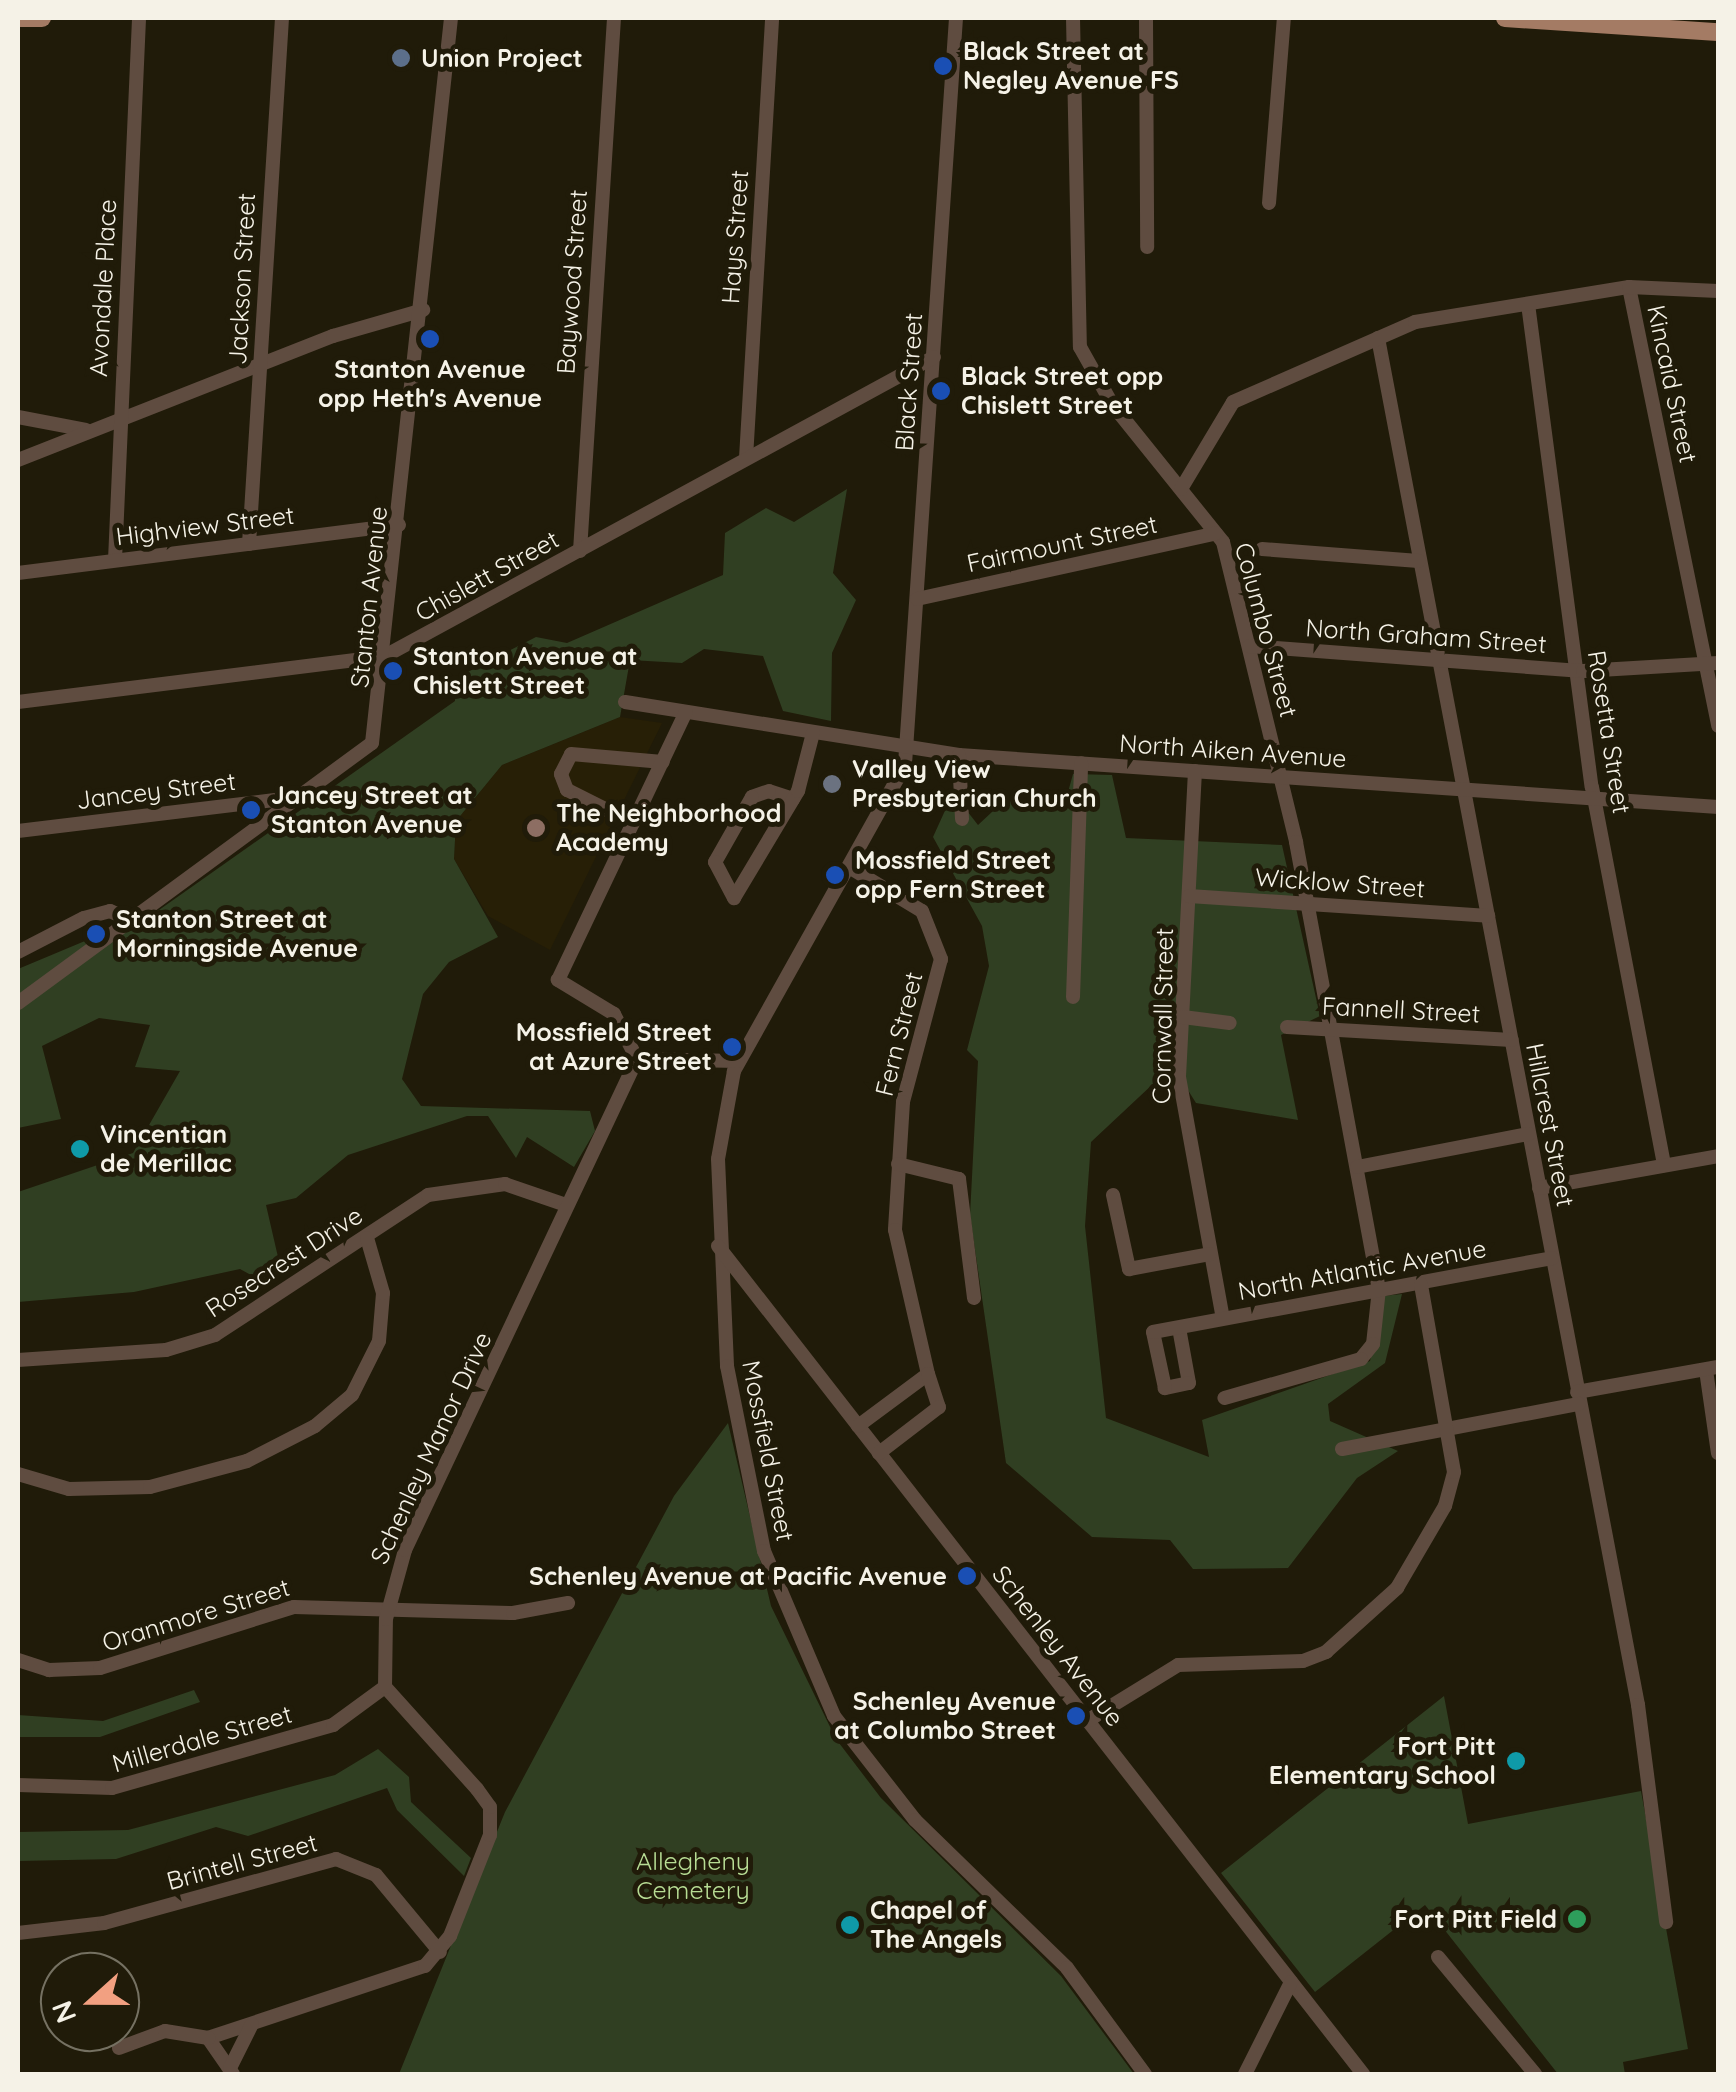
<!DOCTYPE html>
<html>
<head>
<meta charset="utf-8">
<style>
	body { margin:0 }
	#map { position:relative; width:1736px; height:2092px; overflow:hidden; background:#201b09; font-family:Quicksand,sans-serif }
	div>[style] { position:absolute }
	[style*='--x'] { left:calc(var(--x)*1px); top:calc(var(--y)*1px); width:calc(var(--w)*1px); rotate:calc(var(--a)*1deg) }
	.built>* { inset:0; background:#271f06 }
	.green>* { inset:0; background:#303f22 }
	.minor>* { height:14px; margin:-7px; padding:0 7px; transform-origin:7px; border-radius:7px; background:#5f4c40 }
	.major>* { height:18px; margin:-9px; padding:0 9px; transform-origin:9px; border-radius:9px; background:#a47b64 }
	.dots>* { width:28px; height:28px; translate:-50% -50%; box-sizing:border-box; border:5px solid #201b09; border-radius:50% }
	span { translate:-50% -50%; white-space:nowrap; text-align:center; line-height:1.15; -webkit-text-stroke:10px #201b09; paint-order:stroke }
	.poi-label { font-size:25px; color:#f5f2e7; font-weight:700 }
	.left { translate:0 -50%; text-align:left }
	.right { translate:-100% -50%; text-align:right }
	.street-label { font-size:25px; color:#f5f2e7 }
	.park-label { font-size:25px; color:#b7dc94 }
	.frame { position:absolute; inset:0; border:20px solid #f5f2e7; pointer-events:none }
	.north { position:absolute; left:40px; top:1952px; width:100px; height:100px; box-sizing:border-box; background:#201b09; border:2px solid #757162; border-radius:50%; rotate:249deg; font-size:28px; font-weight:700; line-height:40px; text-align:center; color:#f5f2e7 }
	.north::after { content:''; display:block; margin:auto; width:35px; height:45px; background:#f2a081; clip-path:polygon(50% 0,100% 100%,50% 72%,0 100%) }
</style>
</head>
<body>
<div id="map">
	<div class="built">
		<div style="clip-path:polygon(620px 717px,662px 723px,550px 950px,488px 916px,454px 859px,456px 821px,502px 765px)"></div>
	</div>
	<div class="green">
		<div style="clip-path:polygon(847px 489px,833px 573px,856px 600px,832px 653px,831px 721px,783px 711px,763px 656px,704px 649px,682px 663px,630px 660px,620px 717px,502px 765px,456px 821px,454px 859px,498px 937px,449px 962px,423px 994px,402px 1079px,421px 1106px,590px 1111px,595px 1131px,574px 1167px,527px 1137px,516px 1158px,488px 1116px,467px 1116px,348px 1155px,296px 1198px,266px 1205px,281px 1270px,269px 1285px,240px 1269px,134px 1292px,18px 1302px,18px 1192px,133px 1153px,180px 1071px,135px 1067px,150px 1025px,99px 1018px,42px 1046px,61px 1119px,18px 1128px,18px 969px,159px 910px,455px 701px,456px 678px,536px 637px,567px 643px,723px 575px,725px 533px,766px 508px,794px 522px)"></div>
		<div style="clip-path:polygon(1073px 774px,1112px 775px,1126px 838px,1282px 845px,1320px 1016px,1281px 1035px,1298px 1120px,1196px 1103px,1166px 1055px,1154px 1083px,1091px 1142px,1085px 1226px,1106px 1418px,1209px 1457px,1202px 1420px,1370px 1361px,1383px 1296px,1402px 1294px,1385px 1363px,1328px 1404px,1330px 1421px,1398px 1451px,1357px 1478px,1288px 1568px,1193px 1569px,1170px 1540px,1092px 1537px,1006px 1463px,970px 1215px,978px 1061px,967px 1050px,989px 966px,982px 926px,933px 837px,953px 793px,978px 825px,1007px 798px,1065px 803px)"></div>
		<div style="clip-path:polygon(728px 1423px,771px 1606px,836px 1739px,881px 1798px,1061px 1976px,1134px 2074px,399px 2074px,505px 1812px,674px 1496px)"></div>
		<div style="clip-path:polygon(194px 1690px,200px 1702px,100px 1737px,18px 1737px,18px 1715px,103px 1721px)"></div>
		<div style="clip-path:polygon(1444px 1696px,1468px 1824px,1641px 1791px,1688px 2049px,1623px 2062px,1625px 2074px,1558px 2074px,1425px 1905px,1315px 1992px,1221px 1873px)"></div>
		<div style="clip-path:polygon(378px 1749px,409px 1777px,411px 1802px,471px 1858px,464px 1876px,397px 1810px,387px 1788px,248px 1836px,216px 1827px,116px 1859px,18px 1861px,18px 1832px,128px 1830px,335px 1775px)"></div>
	</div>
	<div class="minor">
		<div style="--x:956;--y:18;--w:749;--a:93.91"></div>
		<div style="--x:905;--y:765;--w:351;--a:119.2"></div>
		<div style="--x:734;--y:1071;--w:89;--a:100.3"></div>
		<div style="--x:718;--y:1159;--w:207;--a:87.5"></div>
		<div style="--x:727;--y:1366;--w:189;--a:78.7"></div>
		<div style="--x:764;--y:1551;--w:179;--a:67"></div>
		<div style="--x:834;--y:1716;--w:132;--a:52.1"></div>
		<div style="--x:915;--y:1820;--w:212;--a:44.2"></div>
		<div style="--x:1067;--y:1968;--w:132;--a:53.7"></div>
		<div style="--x:1073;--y:18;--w:329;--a:88.8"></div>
		<div style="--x:1080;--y:347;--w:65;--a:60.7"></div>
		<div style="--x:1112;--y:404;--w:177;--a:51.2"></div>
		<div style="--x:1223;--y:542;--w:309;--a:76.3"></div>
		<div style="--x:1296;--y:842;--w:455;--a:79.5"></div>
		<div style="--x:1379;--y:1289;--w:55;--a:96.2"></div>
		<div style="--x:1373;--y:1344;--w:19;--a:129"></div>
		<div style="--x:1361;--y:1359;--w:142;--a:164.1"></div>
		<div style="--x:1146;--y:18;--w:229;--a:89.7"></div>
		<div style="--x:1269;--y:203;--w:186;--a:-85.4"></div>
		<div style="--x:1629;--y:287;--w:448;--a:78.5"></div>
		<div style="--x:1528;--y:304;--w:487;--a:82.5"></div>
		<div style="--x:1592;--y:787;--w:385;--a:79.2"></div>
		<div style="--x:1378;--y:338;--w:1392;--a:79.23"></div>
		<div style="--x:1638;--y:1705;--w:219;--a:82.6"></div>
		<div style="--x:18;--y:417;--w:69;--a:10.8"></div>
		<div style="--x:746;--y:458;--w:441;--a:-86.6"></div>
		<div style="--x:18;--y:460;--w:339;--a:-21.5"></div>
		<div style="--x:333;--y:336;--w:94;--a:-16.1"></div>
		<div style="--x:1181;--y:489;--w:101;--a:-59.1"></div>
		<div style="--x:1233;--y:402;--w:199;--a:-23.7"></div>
		<div style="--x:1415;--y:322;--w:217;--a:-9.3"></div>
		<div style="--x:1629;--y:287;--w:89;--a:2.6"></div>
		<div style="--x:249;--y:544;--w:527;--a:-86.41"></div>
		<div style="--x:1262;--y:549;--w:157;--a:4.4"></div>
		<div style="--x:580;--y:551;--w:534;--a:-86.35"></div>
		<div style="--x:115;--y:560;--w:543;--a:-87.46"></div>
		<div style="--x:18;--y:573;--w:384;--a:-7.2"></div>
		<div style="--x:917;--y:599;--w:306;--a:-12.4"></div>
		<div style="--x:1249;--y:646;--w:335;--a:4.3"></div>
		<div style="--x:1583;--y:671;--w:135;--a:-3.4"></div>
		<div style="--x:18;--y:702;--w:370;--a:-7.1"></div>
		<div style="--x:385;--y:656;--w:625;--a:-28.57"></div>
		<div style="--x:625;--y:702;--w:338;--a:9"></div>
		<div style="--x:959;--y:755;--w:761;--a:3.92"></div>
		<div style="--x:959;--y:755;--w:64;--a:87.3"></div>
		<div style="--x:1195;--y:771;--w:306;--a:93"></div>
		<div style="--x:1179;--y:1077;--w:245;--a:79.7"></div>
		<div style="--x:793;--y:799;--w:25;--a:-162"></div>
		<div style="--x:769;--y:791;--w:18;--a:161"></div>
		<div style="--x:752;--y:797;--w:75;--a:119.6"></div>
		<div style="--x:715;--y:862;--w:41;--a:62.2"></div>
		<div style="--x:734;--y:898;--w:125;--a:-59.1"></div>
		<div style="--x:798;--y:791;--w:60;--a:-75.5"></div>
		<div style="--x:633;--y:823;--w:74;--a:-153.4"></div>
		<div style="--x:567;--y:790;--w:17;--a:-111"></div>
		<div style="--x:561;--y:774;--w:22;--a:-63"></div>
		<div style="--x:571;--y:754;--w:92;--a:5"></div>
		<div style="--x:18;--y:831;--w:283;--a:-6.9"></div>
		<div style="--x:849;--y:867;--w:85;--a:31.1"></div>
		<div style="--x:922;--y:911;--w:52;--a:68.4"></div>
		<div style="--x:941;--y:959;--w:148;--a:104.9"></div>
		<div style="--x:903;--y:1102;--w:128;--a:93.6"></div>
		<div style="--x:895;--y:1230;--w:148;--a:77.1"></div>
		<div style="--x:1189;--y:896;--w:300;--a:3.8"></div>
		<div style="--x:18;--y:952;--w:74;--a:-27.3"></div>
		<div style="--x:84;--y:918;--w:27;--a:-15"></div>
		<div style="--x:110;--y:911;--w:22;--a:24"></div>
		<div style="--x:1073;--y:997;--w:234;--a:-88"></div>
		<div style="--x:18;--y:1003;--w:439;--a:-36.3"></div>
		<div style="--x:372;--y:743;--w:729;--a:-83.78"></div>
		<div style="--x:1183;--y:1017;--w:47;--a:7.3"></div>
		<div style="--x:1287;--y:1027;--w:225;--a:3.3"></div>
		<div style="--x:637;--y:1059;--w:101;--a:1.1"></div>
		<div style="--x:898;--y:1164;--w:63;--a:13.8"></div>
		<div style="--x:959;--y:1179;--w:120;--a:82.8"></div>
		<div style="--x:1357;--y:1167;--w:175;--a:-10.9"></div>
		<div style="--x:1539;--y:1188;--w:182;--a:-10.1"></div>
		<div style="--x:1113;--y:1195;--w:76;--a:77.8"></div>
		<div style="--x:1129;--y:1269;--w:82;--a:-10.5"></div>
		<div style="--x:718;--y:1246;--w:1050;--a:52.08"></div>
		<div style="--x:1179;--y:1328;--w:56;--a:79.7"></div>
		<div style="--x:1189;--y:1383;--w:25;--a:168"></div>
		<div style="--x:1165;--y:1388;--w:57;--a:-102.1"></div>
		<div style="--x:1153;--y:1332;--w:406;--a:-10.5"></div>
		<div style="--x:18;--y:1360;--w:148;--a:-3.9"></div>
		<div style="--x:166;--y:1350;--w:51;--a:-17"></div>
		<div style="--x:215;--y:1335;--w:255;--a:-33.3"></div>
		<div style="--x:428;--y:1195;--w:78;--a:-8.1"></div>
		<div style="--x:505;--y:1184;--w:61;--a:19"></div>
		<div style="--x:1706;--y:1370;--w:84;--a:81.8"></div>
		<div style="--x:1577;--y:1392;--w:143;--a:-10.1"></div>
		<div style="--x:858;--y:1426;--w:87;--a:-36.6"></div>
		<div style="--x:928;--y:1374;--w:35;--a:72"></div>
		<div style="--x:939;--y:1407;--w:76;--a:142.5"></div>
		<div style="--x:1342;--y:1449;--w:241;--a:-10.8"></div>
		<div style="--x:18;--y:1474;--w:53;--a:16.4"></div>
		<div style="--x:69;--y:1489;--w:81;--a:-1.4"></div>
		<div style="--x:150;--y:1487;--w:100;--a:-15"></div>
		<div style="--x:247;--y:1461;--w:76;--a:-27.2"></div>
		<div style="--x:315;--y:1426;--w:48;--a:-40"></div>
		<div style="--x:352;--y:1395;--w:60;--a:-63.4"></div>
		<div style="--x:379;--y:1341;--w:48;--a:-85.2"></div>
		<div style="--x:383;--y:1293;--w:57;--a:-106.2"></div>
		<div style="--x:18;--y:1660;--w:33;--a:18"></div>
		<div style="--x:49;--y:1670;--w:51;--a:-2.2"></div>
		<div style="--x:100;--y:1668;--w:203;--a:-17.5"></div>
		<div style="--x:294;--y:1607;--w:219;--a:1.6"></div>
		<div style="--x:513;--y:1613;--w:56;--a:-10.3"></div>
		<div style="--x:1087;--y:1721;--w:107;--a:-31.6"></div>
		<div style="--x:1178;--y:1665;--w:125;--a:-1.8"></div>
		<div style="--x:1303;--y:1661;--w:25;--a:-21"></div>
		<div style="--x:1326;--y:1652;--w:96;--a:-42"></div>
		<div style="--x:1397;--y:1588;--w:95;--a:-59.7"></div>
		<div style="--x:1445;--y:1506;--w:35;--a:-75"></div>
		<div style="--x:1454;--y:1472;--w:191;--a:-100"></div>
		<div style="--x:18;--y:1785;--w:94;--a:1.8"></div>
		<div style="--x:112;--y:1788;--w:230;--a:-15.9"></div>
		<div style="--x:333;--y:1725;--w:64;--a:-36.2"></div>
		<div style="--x:18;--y:1933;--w:87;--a:-6.6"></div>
		<div style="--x:104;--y:1923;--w:241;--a:-15.4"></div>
		<div style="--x:336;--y:1859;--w:43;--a:21.8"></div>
		<div style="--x:376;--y:1875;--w:100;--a:50.3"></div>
		<div style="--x:1438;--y:1957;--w:152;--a:50.3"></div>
		<div style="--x:208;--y:2038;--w:229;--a:-18.4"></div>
		<div style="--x:425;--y:1966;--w:39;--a:-50"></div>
		<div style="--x:450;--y:1936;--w:109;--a:-68.4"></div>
		<div style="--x:490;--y:1835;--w:28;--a:-90"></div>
		<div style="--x:490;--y:1807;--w:22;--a:-126"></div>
		<div style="--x:477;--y:1789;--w:137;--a:-132"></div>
		<div style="--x:385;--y:1687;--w:68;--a:-89.2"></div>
		<div style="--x:386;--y:1619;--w:72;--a:-74.6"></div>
		<div style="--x:405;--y:1550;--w:543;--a:-64.71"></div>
		<div style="--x:637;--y:1059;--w:51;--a:-117.1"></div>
		<div style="--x:614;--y:1014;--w:66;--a:-148.7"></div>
		<div style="--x:558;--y:980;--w:297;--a:-64.5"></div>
		<div style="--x:208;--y:2038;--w:44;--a:55.2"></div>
		<div style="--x:119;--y:2048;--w:49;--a:-20.3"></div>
		<div style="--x:165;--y:2031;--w:44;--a:9.2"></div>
		<div style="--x:230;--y:2068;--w:49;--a:-63.4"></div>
		<div style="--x:1245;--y:2074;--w:103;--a:-63.4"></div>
	</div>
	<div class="major">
		<div style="--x:18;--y:18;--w:24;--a:0"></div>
		<div style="--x:1505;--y:18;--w:213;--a:3.8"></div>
	</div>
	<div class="dots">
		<div style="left:401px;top:58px;background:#5c6f8a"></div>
		<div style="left:943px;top:66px;background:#1a4fb4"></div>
		<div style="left:430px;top:339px;background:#1a4fb4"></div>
		<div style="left:941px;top:391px;background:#1a4fb4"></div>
		<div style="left:393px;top:671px;background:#1a4fb4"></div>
		<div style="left:832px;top:784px;background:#6b7280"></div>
		<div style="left:251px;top:810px;background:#1a4fb4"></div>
		<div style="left:536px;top:828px;background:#8d6e63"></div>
		<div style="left:835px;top:875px;background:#1a4fb4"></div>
		<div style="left:96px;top:934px;background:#1a4fb4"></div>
		<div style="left:732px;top:1047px;background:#1a4fb4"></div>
		<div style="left:80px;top:1149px;background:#0f9aa8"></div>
		<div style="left:967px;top:1576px;background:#1a4fb4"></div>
		<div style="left:1076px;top:1716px;background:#1a4fb4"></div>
		<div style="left:1516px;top:1761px;background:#0f9aa8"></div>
		<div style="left:1577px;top:1919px;background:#2e9e5b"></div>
		<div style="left:850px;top:1925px;background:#0f9aa8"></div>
	</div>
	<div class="poi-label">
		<span class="left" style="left:963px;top:66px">Black Street at<br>Negley Avenue FS</span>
		<span class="left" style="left:421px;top:58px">Union Project</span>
		<span style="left:430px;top:384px">Stanton Avenue<br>opp Heth's Avenue</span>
		<span class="left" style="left:961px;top:391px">Black Street opp<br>Chislett Street</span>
		<span class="left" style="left:413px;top:671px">Stanton Avenue at<br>Chislett Street</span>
		<span class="left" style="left:852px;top:784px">Valley View<br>Presbyterian Church</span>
		<span class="left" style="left:271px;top:810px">Jancey Street at<br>Stanton Avenue</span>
		<span class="left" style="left:556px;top:828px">The Neighborhood<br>Academy</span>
		<span class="left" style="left:855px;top:875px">Mossfield Street<br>opp Fern Street</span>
		<span class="left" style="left:116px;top:934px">Stanton Street at<br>Morningside Avenue</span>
		<span class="right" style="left:712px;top:1047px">Mossfield Street<br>at Azure Street</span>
		<span class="left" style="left:100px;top:1149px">Vincentian<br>de Merillac</span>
		<span class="right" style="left:947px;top:1576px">Schenley Avenue at Pacific Avenue</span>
		<span class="right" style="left:1056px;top:1716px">Schenley Avenue<br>at Columbo Street</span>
		<span class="right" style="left:1496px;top:1761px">Fort Pitt<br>Elementary School</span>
		<span class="left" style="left:870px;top:1925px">Chapel of<br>The Angels</span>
		<span class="right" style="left:1557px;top:1919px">Fort Pitt Field</span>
	</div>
	<div class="street-label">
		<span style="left:735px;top:237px;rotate:-86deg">Hays Street</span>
		<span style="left:242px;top:279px;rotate:-87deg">Jackson Street</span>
		<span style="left:572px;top:282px;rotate:-86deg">Baywood Street</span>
		<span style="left:103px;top:288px;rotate:-87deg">Avondale Place</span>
		<span style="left:909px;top:382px;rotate:-86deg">Black Street</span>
		<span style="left:1672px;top:384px;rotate:78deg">Kincaid Street</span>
		<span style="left:205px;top:526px;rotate:-7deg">Highview Street</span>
		<span style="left:1062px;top:544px;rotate:-12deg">Fairmount Street</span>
		<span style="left:487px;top:576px;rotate:-29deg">Chislett Street</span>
		<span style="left:369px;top:597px;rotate:-84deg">Stanton Avenue</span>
		<span style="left:1266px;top:630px;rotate:75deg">Columbo Street</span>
		<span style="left:1426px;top:636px;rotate:4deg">North Graham Street</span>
		<span style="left:1609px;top:732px;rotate:81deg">Rosetta Street</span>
		<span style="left:1233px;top:751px;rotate:4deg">North Aiken Avenue</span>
		<span style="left:156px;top:791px;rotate:-7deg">Jancey Street</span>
		<span style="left:1340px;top:883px;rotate:4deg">Wicklow Street</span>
		<span style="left:1401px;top:1010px;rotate:3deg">Fannell Street</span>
		<span style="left:1163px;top:1016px;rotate:-89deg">Cornwall Street</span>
		<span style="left:899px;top:1034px;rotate:-76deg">Fern Street</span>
		<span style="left:1550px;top:1125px;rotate:79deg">Hillcrest Street</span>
		<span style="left:284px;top:1262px;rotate:-33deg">Rosecrest Drive</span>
		<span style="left:1362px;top:1270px;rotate:-10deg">North Atlantic Avenue</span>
		<span style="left:431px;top:1448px;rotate:-65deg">Schenley Manor Drive</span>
		<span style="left:768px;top:1451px;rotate:79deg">Mossfield Street</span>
		<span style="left:196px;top:1615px;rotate:-17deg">Oranmore Street</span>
		<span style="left:1058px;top:1646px;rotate:52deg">Schenley Avenue</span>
		<span style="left:202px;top:1739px;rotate:-16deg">Millerdale Street</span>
		<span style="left:242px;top:1862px;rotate:-15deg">Brintell Street</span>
	</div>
	<div class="park-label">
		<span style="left:693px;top:1876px">Allegheny<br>Cemetery</span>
	</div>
	<div class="frame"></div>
	<div class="north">N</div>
</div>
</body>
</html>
